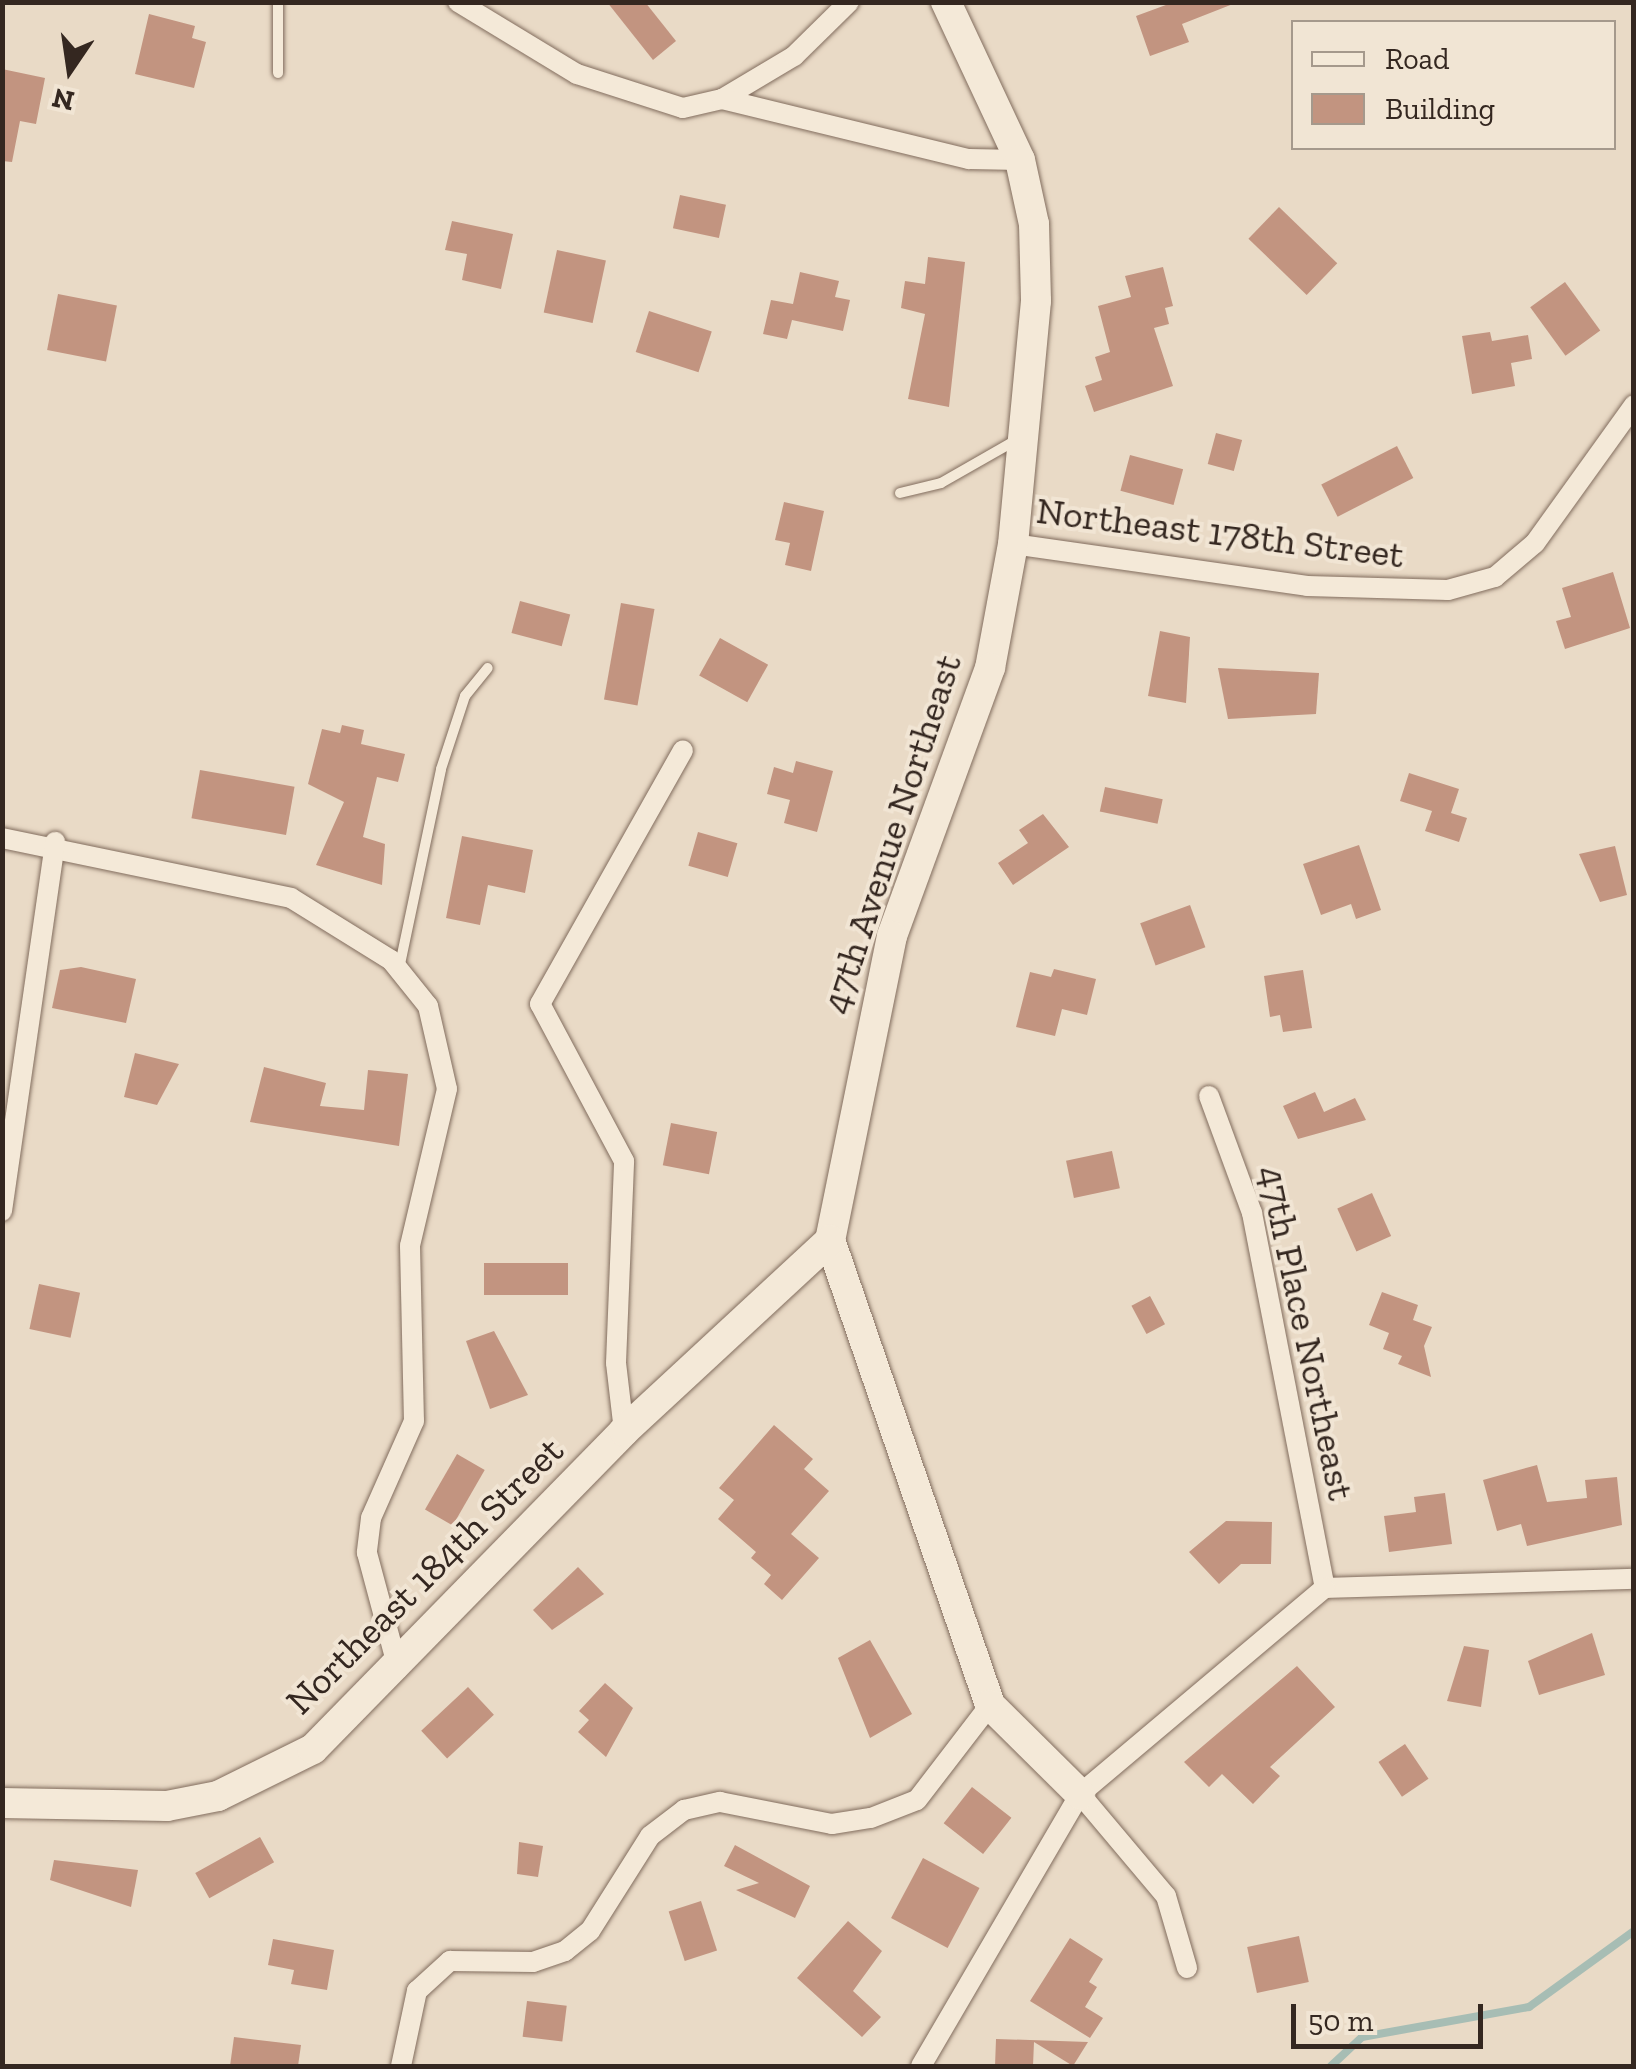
<!DOCTYPE html>
<html>
<head>
<meta charset="utf-8">
<style>
	body { margin:0 }
	#map { position:relative; width:1636px; height:2069px; overflow:hidden; background:#e9dac6; font-family:"Zilla Slab",serif }
	div>[style] { position:absolute }
	[style*='--x'] { left:calc(var(--x)*1px); top:calc(var(--y)*1px); width:calc(var(--w)*1px); rotate:calc(var(--a)*1deg) }
	.stream>* { height:8px; margin:-4px; padding:0 4px; transform-origin:4px; border-radius:4px; background:#a7bdb4 }
	.building>* { inset:0; background:#c29480; transform-origin:0 0 }
	.roads { filter:drop-shadow(0 0 2px #826d5e) drop-shadow(0 0 2px #826d5e) }
	.lane>* { height:10px; margin:-5px; padding:0 5px; transform-origin:5px; border-radius:5px; background:#f4e9d8 }
	.street>* { height:20px; margin:-10px; padding:0 10px; transform-origin:10px; border-radius:10px; background:#f4e9d8 }
	.secondary>* { height:30px; margin:-15px; padding:0 15px; transform-origin:15px; border-radius:15px; background:#f4e9d8 }
	span { translate:-50% -50%; white-space:nowrap; text-align:center; line-height:1.15; -webkit-text-stroke:8px #f1e5d4; paint-order:stroke }
	.street-label { font-size:38px; color:#342720 }
	.frame { position:absolute; inset:0; border:5px solid #342720; pointer-events:none }
	.legend { position:absolute; left:1291px; top:20px; width:325px; height:130px; box-sizing:border-box; background:#f1e5d4; border:2px solid #a5998c; margin:0; padding:12px 18px; list-style:none; font-size:30px; color:#342720 }
	.legend li { display:flex; align-items:center; gap:20px; height:50px }
	.legend b { width:50px; border:2px solid #a5998c }
	.north { position:absolute; left:20px; top:20px; width:100px; height:100px; -webkit-text-stroke:8px #f1e5d4; paint-order:stroke; rotate:193deg; font-size:28px; font-weight:700; line-height:40px; text-align:center; color:#342720 }
	.north::after { content:''; display:block; margin:auto; width:35px; height:45px; background:#342720; clip-path:polygon(50% 0,100% 100%,50% 72%,0 100%) }
	.scale { position:absolute; left:1291px; top:2004px; width:192px; height:45px; box-sizing:border-box; border:5px solid #342720; border-top:0; padding-left:12px; font-size:30px; line-height:35px; white-space:nowrap; color:#342720; -webkit-text-stroke:8px #f1e5d4; paint-order:stroke }
</style>
</head>
<body>
<div id="map">
	<div class="stream">
		<div style="--x:1331;--y:2066;--w:42;--a:-43.1"></div>
		<div style="--x:1362;--y:2037;--w:170;--a:-10.2"></div>
		<div style="--x:1529;--y:2007;--w:130;--a:-35.9"></div>
	</div>
	<div class="building">
		<div style="clip-path:polygon(607px 2px,645px 2px,676px 41px,653px 60px)"></div>
		<div style="clip-path:polygon(1174px 2px,1232px 2px,1233px 4px,1182px 24px,1189px 42px,1150px 56px,1136px 16px)"></div>
		<div style="clip-path:polygon(149px 14px,195px 26px,192px 38px,206px 42px,194px 88px,135px 74px)"></div>
		<div style="clip-path:polygon(2px 69px,45px 78px,36px 124px,20px 121px,12px 162px,2px 161px)"></div>
		<div style="left:680px;top:195px;width:47px;height:34px;rotate:12deg"></div>
		<div style="left:1279px;top:207px;width:81px;height:44px;rotate:44deg"></div>
		<div style="clip-path:polygon(452px 221px,513px 234px,501px 289px,462px 280px,467px 254px,445px 250px)"></div>
		<div style="left:557px;top:250px;width:50px;height:64px;rotate:12deg"></div>
		<div style="clip-path:polygon(928px 257px,965px 262px,949px 407px,908px 399px,925px 314px,901px 308px,905px 281px,925px 284px)"></div>
		<div style="clip-path:polygon(1163px 267px,1173px 306px,1165px 308px,1169px 324px,1154px 328px,1173px 386px,1094px 412px,1085px 386px,1102px 380px,1095px 357px,1110px 352px,1098px 306px,1131px 297px,1125px 276px)"></div>
		<div style="clip-path:polygon(800px 272px,839px 281px,835px 297px,850px 300px,843px 331px,792px 320px,787px 339px,763px 334px,771px 300px,793px 304px)"></div>
		<div style="left:1565px;top:282px;width:60px;height:43px;rotate:54deg"></div>
		<div style="left:58px;top:294px;width:60px;height:57px;rotate:11deg"></div>
		<div style="left:649px;top:311px;width:66px;height:43px;rotate:18deg"></div>
		<div style="clip-path:polygon(1490px 332px,1492px 341px,1528px 335px,1532px 359px,1511px 363px,1515px 386px,1472px 394px,1462px 336px)"></div>
		<div style="left:1216px;top:433px;width:27px;height:32px;rotate:15deg"></div>
		<div style="left:1397px;top:446px;width:36px;height:85px;rotate:63deg"></div>
		<div style="left:1130px;top:455px;width:55px;height:37px;rotate:15deg"></div>
		<div style="clip-path:polygon(784px 502px,824px 511px,811px 571px,785px 565px,790px 543px,775px 540px)"></div>
		<div style="clip-path:polygon(1613px 572px,1630px 628px,1565px 649px,1556px 621px,1571px 617px,1562px 588px)"></div>
		<div style="left:520px;top:601px;width:52px;height:33px;rotate:15deg"></div>
		<div style="left:621px;top:603px;width:34px;height:98px;rotate:10deg"></div>
		<div style="clip-path:polygon(1160px 631px,1190px 637px,1186px 703px,1148px 696px)"></div>
		<div style="left:720px;top:638px;width:55px;height:43px;rotate:29deg"></div>
		<div style="clip-path:polygon(1218px 668px,1319px 673px,1316px 714px,1228px 719px)"></div>
		<div style="clip-path:polygon(342px 725px,364px 730px,361px 744px,405px 754px,398px 782px,377px 777px,363px 837px,385px 844px,382px 885px,316px 865px,344px 802px,308px 784px,322px 729px,340px 733px)"></div>
		<div style="clip-path:polygon(796px 761px,833px 771px,817px 832px,784px 823px,790px 800px,767px 794px,774px 767px,793px 773px)"></div>
		<div style="left:200px;top:770px;width:96px;height:49px;rotate:10deg"></div>
		<div style="clip-path:polygon(1409px 773px,1459px 789px,1451px 813px,1467px 818px,1459px 842px,1425px 831px,1432px 811px,1400px 801px)"></div>
		<div style="left:1105px;top:787px;width:59px;height:25px;rotate:12deg"></div>
		<div style="clip-path:polygon(1043px 814px,1069px 847px,1013px 885px,998px 863px,1028px 843px,1019px 830px)"></div>
		<div style="left:698px;top:832px;width:41px;height:35px;rotate:16deg"></div>
		<div style="clip-path:polygon(462px 836px,533px 850px,525px 893px,488px 885px,480px 925px,446px 918px)"></div>
		<div style="clip-path:polygon(1359px 845px,1381px 910px,1356px 919px,1351px 904px,1321px 915px,1303px 864px)"></div>
		<div style="clip-path:polygon(1615px 846px,1627px 895px,1600px 902px,1579px 854px)"></div>
		<div style="left:1190px;top:905px;width:45px;height:53px;rotate:70deg"></div>
		<div style="clip-path:polygon(81px 967px,136px 979px,126px 1023px,52px 1008px,60px 970px)"></div>
		<div style="clip-path:polygon(1054px 969px,1096px 979px,1087px 1015px,1062px 1009px,1055px 1036px,1016px 1027px,1030px 972px,1051px 977px)"></div>
		<div style="clip-path:polygon(1303px 970px,1312px 1028px,1283px 1032px,1280px 1015px,1270px 1017px,1264px 976px)"></div>
		<div style="clip-path:polygon(135px 1053px,179px 1064px,157px 1105px,124px 1097px)"></div>
		<div style="clip-path:polygon(264px 1067px,326px 1083px,320px 1106px,364px 1110px,368px 1070px,408px 1074px,399px 1146px,250px 1122px)"></div>
		<div style="clip-path:polygon(1315px 1092px,1324px 1112px,1355px 1098px,1366px 1120px,1298px 1139px,1283px 1106px)"></div>
		<div style="left:671px;top:1123px;width:47px;height:43px;rotate:11deg"></div>
		<div style="left:1112px;top:1151px;width:38px;height:47px;rotate:78deg"></div>
		<div style="left:1372px;top:1193px;width:47px;height:38px;rotate:66deg"></div>
		<div style="left:568px;top:1263px;width:32px;height:84px;rotate:90deg"></div>
		<div style="left:39px;top:1284px;width:42px;height:46px;rotate:12deg"></div>
		<div style="clip-path:polygon(1382px 1292px,1418px 1305px,1413px 1320px,1432px 1327px,1424px 1346px,1431px 1377px,1398px 1364px,1402px 1356px,1383px 1349px,1389px 1333px,1369px 1325px)"></div>
		<div style="left:1150px;top:1296px;width:32px;height:21px;rotate:62deg"></div>
		<div style="clip-path:polygon(494px 1331px,528px 1395px,490px 1409px,466px 1341px)"></div>
		<div style="clip-path:polygon(774px 1425px,813px 1459px,804px 1469px,829px 1491px,791px 1534px,819px 1558px,782px 1600px,764px 1584px,771px 1575px,751px 1558px,756px 1552px,718px 1519px,734px 1500px,719px 1488px)"></div>
		<div style="left:457px;top:1454px;width:32px;height:64px;rotate:30deg"></div>
		<div style="clip-path:polygon(1537px 1465px,1547px 1502px,1587px 1498px,1585px 1480px,1617px 1477px,1622px 1525px,1527px 1546px,1521px 1524px,1497px 1531px,1483px 1480px)"></div>
		<div style="clip-path:polygon(1445px 1493px,1452px 1544px,1389px 1552px,1384px 1516px,1416px 1512px,1414px 1497px)"></div>
		<div style="clip-path:polygon(1226px 1521px,1272px 1522px,1271px 1564px,1241px 1564px,1219px 1584px,1189px 1552px)"></div>
		<div style="clip-path:polygon(578px 1567px,604px 1594px,552px 1630px,533px 1610px)"></div>
		<div style="clip-path:polygon(1592px 1633px,1605px 1675px,1539px 1695px,1528px 1661px)"></div>
		<div style="clip-path:polygon(870px 1640px,912px 1714px,870px 1738px,838px 1658px)"></div>
		<div style="clip-path:polygon(1464px 1646px,1489px 1650px,1481px 1707px,1447px 1701px)"></div>
		<div style="clip-path:polygon(1297px 1666px,1335px 1707px,1270px 1767px,1280px 1776px,1253px 1804px,1222px 1774px,1209px 1787px,1184px 1762px)"></div>
		<div style="clip-path:polygon(605px 1683px,633px 1708px,606px 1757px,578px 1732px,589px 1720px,579px 1711px)"></div>
		<div style="left:468px;top:1687px;width:38px;height:64px;rotate:47deg"></div>
		<div style="left:1405px;top:1744px;width:42px;height:32px;rotate:56deg"></div>
		<div style="left:972px;top:1787px;width:50px;height:46px;rotate:38deg"></div>
		<div style="left:260px;top:1837px;width:29px;height:74px;rotate:61deg"></div>
		<div style="clip-path:polygon(519px 1842px,543px 1846px,538px 1877px,517px 1874px)"></div>
		<div style="clip-path:polygon(735px 1845px,810px 1886px,795px 1918px,736px 1890px,759px 1883px,724px 1866px)"></div>
		<div style="left:923px;top:1858px;width:64px;height:68px;rotate:28deg"></div>
		<div style="clip-path:polygon(54px 1860px,138px 1870px,131px 1907px,50px 1880px)"></div>
		<div style="left:701px;top:1901px;width:52px;height:34px;rotate:72deg"></div>
		<div style="clip-path:polygon(848px 1921px,882px 1951px,853px 1991px,881px 2017px,862px 2037px,797px 1978px)"></div>
		<div style="left:1299px;top:1936px;width:47px;height:53px;rotate:78deg"></div>
		<div style="clip-path:polygon(1070px 1938px,1103px 1959px,1089px 1982px,1097px 1987px,1085px 2007px,1103px 2018px,1090px 2038px,1030px 2001px)"></div>
		<div style="clip-path:polygon(273px 1939px,334px 1950px,327px 1990px,291px 1984px,294px 1970px,268px 1965px)"></div>
		<div style="left:527px;top:2001px;width:40px;height:36px;rotate:7deg"></div>
		<div style="clip-path:polygon(234px 2037px,301px 2045px,298px 2066px,230px 2066px)"></div>
		<div style="clip-path:polygon(996px 2039px,1030px 2040px,1088px 2042px,1073px 2066px,1034px 2042px,1033px 2066px,995px 2066px)"></div>
	</div>
	<div class="roads">
		<div class="lane">
			<div style="--x:278;--y:2;--w:71;--a:90"></div>
			<div style="--x:900;--y:493;--w:42;--a:-13.7"></div>
			<div style="--x:941;--y:483;--w:89;--a:-29.7"></div>
			<div style="--x:399;--y:969;--w:204;--a:-78.1"></div>
			<div style="--x:441;--y:769;--w:77;--a:-71.8"></div>
			<div style="--x:465;--y:696;--w:36;--a:-51"></div>
		</div>
		<div class="street">
			<div style="--x:458;--y:2;--w:139;--a:31.2"></div>
			<div style="--x:577;--y:74;--w:111;--a:17.8"></div>
			<div style="--x:683;--y:108;--w:40;--a:-13"></div>
			<div style="--x:722;--y:99;--w:84;--a:-30.8"></div>
			<div style="--x:794;--y:56;--w:77;--a:-44.5"></div>
			<div style="--x:722;--y:99;--w:254;--a:13.7"></div>
			<div style="--x:969;--y:159;--w:51;--a:1.1"></div>
			<div style="--x:1013;--y:544;--w:297;--a:8.1"></div>
			<div style="--x:1307;--y:586;--w:141;--a:1.6"></div>
			<div style="--x:1448;--y:590;--w:49;--a:-15.5"></div>
			<div style="--x:1495;--y:577;--w:52;--a:-40.4"></div>
			<div style="--x:1535;--y:543;--w:170;--a:-54.3"></div>
			<div style="--x:2;--y:838;--w:295;--a:11.7"></div>
			<div style="--x:291;--y:898;--w:118;--a:31.8"></div>
			<div style="--x:391;--y:960;--w:59;--a:51.2"></div>
			<div style="--x:428;--y:1006;--w:85;--a:77.1"></div>
			<div style="--x:447;--y:1089;--w:161;--a:103.3"></div>
			<div style="--x:410;--y:1246;--w:175;--a:88.7"></div>
			<div style="--x:414;--y:1421;--w:106;--a:113.9"></div>
			<div style="--x:371;--y:1518;--w:35;--a:97"></div>
			<div style="--x:367;--y:1553;--w:120;--a:75"></div>
			<div style="--x:1209;--y:1096;--w:125;--a:69.8"></div>
			<div style="--x:1252;--y:1213;--w:382;--a:79"></div>
			<div style="--x:1325;--y:1588;--w:309;--a:-1.7"></div>
			<div style="--x:2;--y:1211;--w:373;--a:-81.8"></div>
			<div style="--x:624;--y:1431;--w:68;--a:-96.7"></div>
			<div style="--x:616;--y:1363;--w:202;--a:-87.7"></div>
			<div style="--x:624;--y:1161;--w:178;--a:-118.1"></div>
			<div style="--x:540;--y:1004;--w:291;--a:-60.6"></div>
			<div style="--x:1080;--y:1794;--w:133;--a:49.9"></div>
			<div style="--x:1166;--y:1896;--w:75;--a:73.7"></div>
			<div style="--x:401;--y:2066;--w:77;--a:-78"></div>
			<div style="--x:417;--y:1991;--w:45;--a:-42.3"></div>
			<div style="--x:450;--y:1961;--w:83;--a:0.7"></div>
			<div style="--x:533;--y:1962;--w:34;--a:-19"></div>
			<div style="--x:565;--y:1951;--w:32;--a:-39"></div>
			<div style="--x:590;--y:1931;--w:112;--a:-57.7"></div>
			<div style="--x:650;--y:1836;--w:43;--a:-37.4"></div>
			<div style="--x:684;--y:1810;--w:37;--a:-13"></div>
			<div style="--x:720;--y:1802;--w:114;--a:11.1"></div>
			<div style="--x:832;--y:1824;--w:39;--a:-9"></div>
			<div style="--x:871;--y:1818;--w:49;--a:-21.4"></div>
			<div style="--x:917;--y:1800;--w:120;--a:-52.5"></div>
			<div style="--x:921;--y:2066;--w:315;--a:-59.7"></div>
			<div style="--x:1080;--y:1794;--w:320;--a:-40.1"></div>
		</div>
		<div class="secondary">
			<div style="--x:946;--y:2;--w:174;--a:64.9"></div>
			<div style="--x:1020;--y:160;--w:66;--a:77.7"></div>
			<div style="--x:1034;--y:224;--w:77;--a:88.5"></div>
			<div style="--x:1036;--y:301;--w:244;--a:95.4"></div>
			<div style="--x:1013;--y:544;--w:126;--a:100.5"></div>
			<div style="--x:990;--y:668;--w:285;--a:110.1"></div>
			<div style="--x:892;--y:936;--w:310;--a:101.5"></div>
			<div style="--x:830;--y:1240;--w:492;--a:71"></div>
			<div style="--x:990;--y:1705;--w:127;--a:44.7"></div>
			<div style="--x:2;--y:1803;--w:165;--a:1"></div>
			<div style="--x:167;--y:1806;--w:52;--a:-11.1"></div>
			<div style="--x:218;--y:1796;--w:106;--a:-26.3"></div>
			<div style="--x:313;--y:1749;--w:445;--a:-45.6"></div>
			<div style="--x:624;--y:1431;--w:281;--a:-42.8"></div>
		</div>
	</div>
	<div class="street-label">
		<span style="left:1220px;top:533px;rotate:7deg">Northeast 178th Street</span>
		<span style="left:892px;top:834px;rotate:-72deg">47th Avenue Northeast</span>
		<span style="left:1306px;top:1333px;rotate:78deg">47th Place Northeast</span>
		<span style="left:425px;top:1576px;rotate:-45deg">Northeast 184th Street</span>
	</div>
	<div class="frame"></div>
	<ul class="legend">
	<li><b style="height:12px;background:#f4e9d8"></b>Road</li>
	<li><b style="height:28px;background:#c29480"></b>Building</li>
	</ul>
	<div class="north">N</div>
	<div class="scale">50 m</div>
</div>
</body>
</html>
